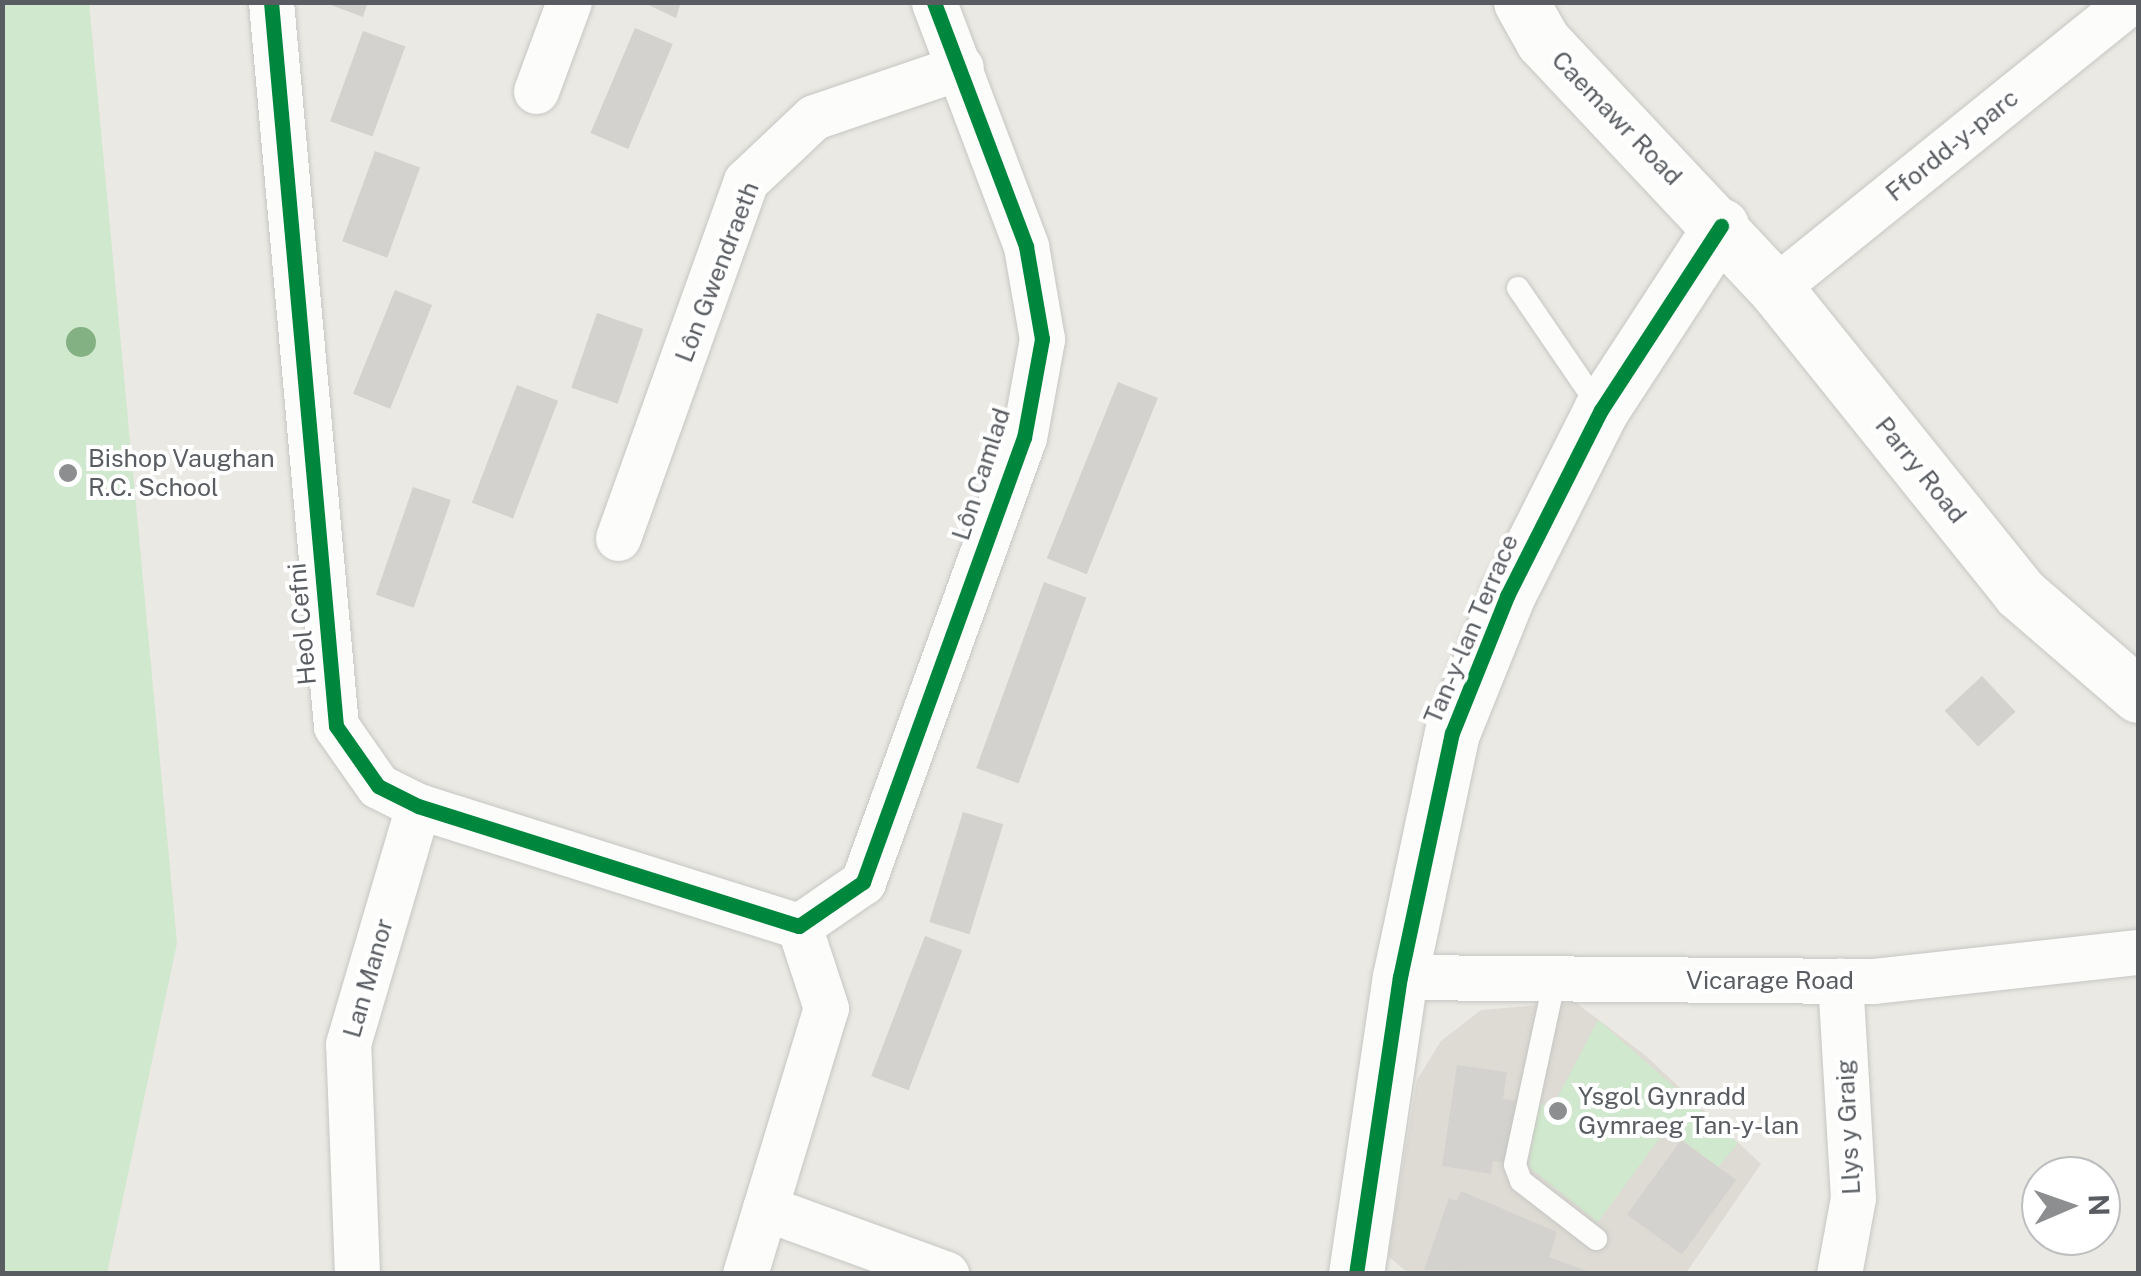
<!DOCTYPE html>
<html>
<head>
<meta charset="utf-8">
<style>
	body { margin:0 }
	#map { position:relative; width:2141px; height:1276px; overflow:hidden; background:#eae9e3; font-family:"Public Sans",sans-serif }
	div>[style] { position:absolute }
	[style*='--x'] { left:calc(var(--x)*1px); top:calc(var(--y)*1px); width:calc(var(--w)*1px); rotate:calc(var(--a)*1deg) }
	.education>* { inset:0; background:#dddbd3 }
	.green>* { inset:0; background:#d0e8cd }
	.building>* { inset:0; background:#d3d2ce; transform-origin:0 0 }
	.roads { filter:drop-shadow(0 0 2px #c6c6c4) drop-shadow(0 0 2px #c6c6c4) }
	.lane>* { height:22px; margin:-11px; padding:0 11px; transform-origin:11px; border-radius:11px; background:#fcfcfb }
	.street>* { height:45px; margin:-22.5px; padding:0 22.5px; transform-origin:22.5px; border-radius:22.5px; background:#fcfcfb }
	.secondary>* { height:55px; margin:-27.5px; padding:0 27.5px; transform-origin:27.5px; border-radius:27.5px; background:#fcfcfb }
	.cycleway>* { height:15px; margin:-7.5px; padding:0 7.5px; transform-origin:7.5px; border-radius:7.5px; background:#00873e }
	.trees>* { width:30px; height:30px; margin:-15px; border-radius:50%; background:#83b183 }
	.dots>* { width:28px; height:28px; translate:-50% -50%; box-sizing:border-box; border:5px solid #fff; border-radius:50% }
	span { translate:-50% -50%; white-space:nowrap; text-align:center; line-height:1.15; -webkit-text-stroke:8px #fff; paint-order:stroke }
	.street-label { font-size:25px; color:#595d62 }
	.poi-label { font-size:25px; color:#595d62 }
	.left { translate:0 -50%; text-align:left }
	.frame { position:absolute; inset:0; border:5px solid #595d62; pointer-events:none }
	.north { position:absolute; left:2021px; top:1156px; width:100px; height:100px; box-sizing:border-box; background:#fff; border:2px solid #bdbec0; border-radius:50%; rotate:88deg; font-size:28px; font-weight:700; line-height:40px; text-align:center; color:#595d62 }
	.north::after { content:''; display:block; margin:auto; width:35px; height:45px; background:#8c8e8f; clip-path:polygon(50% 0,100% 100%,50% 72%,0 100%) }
</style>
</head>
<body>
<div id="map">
	<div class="education">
		<div style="clip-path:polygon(1575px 1002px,1645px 1055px,1761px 1164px,1686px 1273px,1408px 1273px,1388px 1256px,1417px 1080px,1441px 1041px,1481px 1010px)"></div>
	</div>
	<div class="green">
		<div style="clip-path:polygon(2px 3px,89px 3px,177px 943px,107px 1273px,3px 1273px)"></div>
		<div style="clip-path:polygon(1598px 1020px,1738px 1143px,1718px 1167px,1667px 1128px,1598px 1222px,1529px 1167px,1537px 1104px,1553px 1106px)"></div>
	</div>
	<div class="building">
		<div style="clip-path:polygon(323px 2px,368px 2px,363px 17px)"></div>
		<div style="clip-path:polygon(642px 2px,681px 2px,676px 18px)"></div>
		<div style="left:635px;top:28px;width:41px;height:114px;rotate:23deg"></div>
		<div style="left:363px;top:31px;width:45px;height:96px;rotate:20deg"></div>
		<div style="left:375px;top:151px;width:48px;height:96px;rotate:20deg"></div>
		<div style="left:395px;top:290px;width:40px;height:112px;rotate:22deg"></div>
		<div style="left:597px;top:313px;width:49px;height:79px;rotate:19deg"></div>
		<div style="left:1118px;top:382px;width:43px;height:190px;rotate:22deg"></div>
		<div style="left:517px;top:385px;width:44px;height:126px;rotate:21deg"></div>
		<div style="left:413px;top:487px;width:40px;height:114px;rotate:19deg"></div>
		<div style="left:1044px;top:582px;width:45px;height:198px;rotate:20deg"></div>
		<div style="left:1982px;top:676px;width:49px;height:51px;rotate:47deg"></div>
		<div style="left:963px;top:812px;width:42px;height:115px;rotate:17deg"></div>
		<div style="left:925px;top:936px;width:40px;height:150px;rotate:21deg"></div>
		<div style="clip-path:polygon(1457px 1065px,1507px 1072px,1503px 1099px,1518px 1101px,1509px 1163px,1493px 1161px,1491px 1174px,1442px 1166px)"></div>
		<div style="left:1681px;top:1140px;width:68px;height:92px;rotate:36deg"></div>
		<div style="clip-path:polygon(1461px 1191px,1557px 1232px,1549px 1257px,1595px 1274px,1424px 1270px,1449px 1198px,1457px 1201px)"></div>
	</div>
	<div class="roads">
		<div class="lane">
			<div style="--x:1518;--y:288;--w:145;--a:55.7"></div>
			<div style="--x:1555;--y:978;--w:191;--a:102.1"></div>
			<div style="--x:1515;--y:1165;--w:17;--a:69"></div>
			<div style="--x:1521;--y:1181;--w:95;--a:37.7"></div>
		</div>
		<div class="street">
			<div style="--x:271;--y:2;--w:727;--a:84.87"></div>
			<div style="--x:336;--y:726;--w:73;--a:55"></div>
			<div style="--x:378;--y:786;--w:45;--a:26.6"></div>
			<div style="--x:418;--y:806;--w:399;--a:17.5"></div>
			<div style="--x:536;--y:91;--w:95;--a:-69.7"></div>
			<div style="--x:1775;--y:288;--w:455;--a:-38.9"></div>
			<div style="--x:618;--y:538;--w:379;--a:-70.3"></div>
			<div style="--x:746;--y:181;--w:93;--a:-43.3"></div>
			<div style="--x:814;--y:117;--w:155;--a:-18.8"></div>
			<div style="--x:799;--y:926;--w:78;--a:-34.5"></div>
			<div style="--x:863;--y:882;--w:472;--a:-70.1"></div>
			<div style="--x:1024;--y:438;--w:101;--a:-79.7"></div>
			<div style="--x:1042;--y:339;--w:94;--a:-99.8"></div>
			<div style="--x:1026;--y:246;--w:261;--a:-110.7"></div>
			<div style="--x:1400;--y:977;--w:474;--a:0.5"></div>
			<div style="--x:1874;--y:981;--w:266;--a:-6.3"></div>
			<div style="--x:765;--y:1208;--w:193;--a:20"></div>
			<div style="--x:357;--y:1274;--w:230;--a:-92.2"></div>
			<div style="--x:348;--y:1044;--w:248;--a:-73.6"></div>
			<div style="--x:745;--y:1274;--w:278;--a:-73.1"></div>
			<div style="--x:826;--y:1008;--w:86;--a:-108.2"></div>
			<div style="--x:1839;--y:1274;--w:77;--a:-79.6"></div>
			<div style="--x:1853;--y:1198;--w:218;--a:-93.4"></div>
		</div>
		<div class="secondary">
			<div style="--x:1521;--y:2;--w:45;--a:60.6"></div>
			<div style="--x:1543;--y:41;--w:339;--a:46.8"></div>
			<div style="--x:1775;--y:288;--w:391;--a:51.2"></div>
			<div style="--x:2020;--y:593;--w:156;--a:40.8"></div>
			<div style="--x:1356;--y:1274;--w:300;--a:-81.6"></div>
			<div style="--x:1400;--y:977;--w:249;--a:-78"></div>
			<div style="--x:1452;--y:733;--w:148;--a:-68.1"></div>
			<div style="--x:1507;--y:596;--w:208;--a:-63.2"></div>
			<div style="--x:1601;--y:410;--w:220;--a:-56.9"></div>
		</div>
	</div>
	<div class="cycleway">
		<div style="--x:271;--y:2;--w:727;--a:84.87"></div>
		<div style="--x:336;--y:726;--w:73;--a:55"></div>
		<div style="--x:378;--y:786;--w:45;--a:26.6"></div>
		<div style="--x:418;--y:806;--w:399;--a:17.5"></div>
		<div style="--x:799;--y:926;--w:78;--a:-34.5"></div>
		<div style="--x:863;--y:882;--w:472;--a:-70.1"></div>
		<div style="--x:1024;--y:438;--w:101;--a:-79.7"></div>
		<div style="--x:1042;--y:339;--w:94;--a:-99.8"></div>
		<div style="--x:1026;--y:246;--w:261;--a:-110.7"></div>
		<div style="--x:1356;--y:1274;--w:300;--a:-81.6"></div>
		<div style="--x:1400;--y:977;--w:249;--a:-78"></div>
		<div style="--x:1452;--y:733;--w:148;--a:-68.1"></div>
		<div style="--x:1507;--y:596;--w:208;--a:-63.2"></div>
		<div style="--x:1601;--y:410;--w:220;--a:-56.9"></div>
	</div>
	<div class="trees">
		<div style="left:81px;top:342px"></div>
	</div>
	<div class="dots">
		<div style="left:68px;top:473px;background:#8c8e8f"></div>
		<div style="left:1558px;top:1111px;background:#8c8e8f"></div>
	</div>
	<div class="street-label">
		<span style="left:1617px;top:118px;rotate:46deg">Caemawr Road</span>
		<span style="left:1952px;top:145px;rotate:-39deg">Ffordd-y-parc</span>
		<span style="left:717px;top:272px;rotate:-69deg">Lôn Gwendraeth</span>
		<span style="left:1921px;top:470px;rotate:51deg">Parry Road</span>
		<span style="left:981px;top:474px;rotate:-72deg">Lôn Camlad</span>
		<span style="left:302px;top:624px;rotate:-95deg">Heol Cefni</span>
		<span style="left:1471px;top:629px;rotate:-67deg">Tan-y-lan Terrace</span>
		<span style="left:368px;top:978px;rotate:-74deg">Lan Manor</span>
		<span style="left:1770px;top:980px">Vicarage Road</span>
		<span style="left:1848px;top:1127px;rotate:-93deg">Llys y Graig</span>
	</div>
	<div class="poi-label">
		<span class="left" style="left:88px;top:473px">Bishop Vaughan<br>R.C. School</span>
		<span class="left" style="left:1578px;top:1111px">Ysgol Gynradd<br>Gymraeg Tan-y-lan</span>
	</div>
	<div class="frame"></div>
	<div class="north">N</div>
</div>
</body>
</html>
